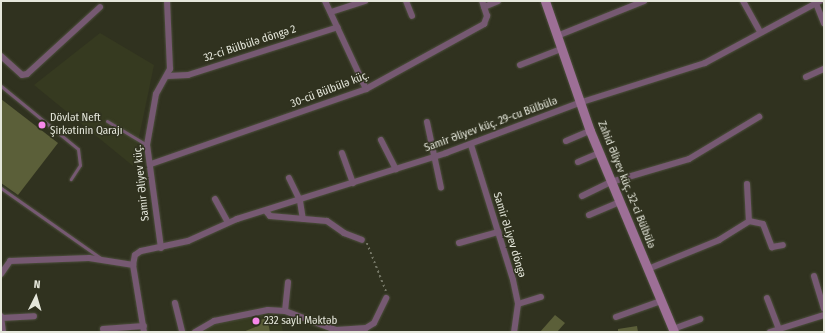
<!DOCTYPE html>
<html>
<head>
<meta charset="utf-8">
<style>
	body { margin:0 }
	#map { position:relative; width:825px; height:333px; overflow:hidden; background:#30321f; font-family:"Fira Sans Condensed",sans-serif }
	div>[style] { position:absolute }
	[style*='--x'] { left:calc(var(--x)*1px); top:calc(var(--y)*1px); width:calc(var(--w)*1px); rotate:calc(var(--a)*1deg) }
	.built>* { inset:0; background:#363a20 }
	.building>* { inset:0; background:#5b5f39 }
	.path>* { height:1.5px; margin-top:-0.75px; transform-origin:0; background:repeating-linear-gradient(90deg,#747665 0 2px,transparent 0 5px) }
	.roads { filter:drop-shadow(0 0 1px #4d4f3d) drop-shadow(0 0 1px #4d4f3d) }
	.lane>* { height:3px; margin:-1.5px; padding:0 1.5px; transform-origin:1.5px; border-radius:1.5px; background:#765972 }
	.street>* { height:6px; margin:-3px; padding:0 3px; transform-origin:3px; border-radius:3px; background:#765972 }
	.secondary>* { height:9px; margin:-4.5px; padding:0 4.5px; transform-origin:4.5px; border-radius:4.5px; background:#9d6f96 }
	.dots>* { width:11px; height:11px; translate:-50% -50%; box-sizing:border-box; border:2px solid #30321f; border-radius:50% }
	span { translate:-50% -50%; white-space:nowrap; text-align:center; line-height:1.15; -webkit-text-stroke:3px #30321f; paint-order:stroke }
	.street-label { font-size:11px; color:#e5e7db }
	.poi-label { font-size:11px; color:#e5e7db }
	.left { translate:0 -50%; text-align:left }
	.frame { position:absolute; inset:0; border:2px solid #e5e7db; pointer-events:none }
	.north { position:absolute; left:16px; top:277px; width:40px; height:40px; -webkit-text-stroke:3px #30321f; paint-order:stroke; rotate:5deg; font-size:11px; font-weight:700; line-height:16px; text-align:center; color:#e5e7db }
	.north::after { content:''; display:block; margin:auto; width:14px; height:18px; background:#e5e7db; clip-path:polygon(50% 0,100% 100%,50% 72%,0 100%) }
</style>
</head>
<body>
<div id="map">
	<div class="built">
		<div style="clip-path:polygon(100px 33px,154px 65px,133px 166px,34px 85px)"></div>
		<div style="clip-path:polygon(274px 313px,280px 317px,283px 332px,201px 332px,212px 325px)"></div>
	</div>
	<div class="building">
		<div style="clip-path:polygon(1px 99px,58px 143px,18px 195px,1px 183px)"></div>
		<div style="clip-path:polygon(555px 315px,565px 323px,557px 332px,540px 332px)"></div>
		<div style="clip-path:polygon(267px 318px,270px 332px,243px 332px,258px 326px,257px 321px)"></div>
		<div style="clip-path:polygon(637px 326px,638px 332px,618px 332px,618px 329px)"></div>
	</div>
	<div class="path">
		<div style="--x:367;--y:243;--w:52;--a:68.4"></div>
	</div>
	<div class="roads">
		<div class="lane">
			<div style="--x:1;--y:86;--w:99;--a:39.3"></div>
			<div style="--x:78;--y:149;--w:16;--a:83"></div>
			<div style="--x:80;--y:165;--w:17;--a:123"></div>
			<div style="--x:107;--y:121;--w:47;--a:31"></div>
			<div style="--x:1;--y:188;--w:123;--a:35.1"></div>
		</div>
		<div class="street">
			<div style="--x:325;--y:1;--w:97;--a:65"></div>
			<div style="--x:406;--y:1;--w:16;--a:68"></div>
			<div style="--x:743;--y:1;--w:35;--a:61"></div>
			<div style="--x:815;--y:1;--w:24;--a:68"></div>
			<div style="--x:484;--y:7;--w:15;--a:-23"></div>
			<div style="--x:331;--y:12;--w:36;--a:-18"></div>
			<div style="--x:557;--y:36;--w:94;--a:-21.9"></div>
			<div style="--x:1;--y:56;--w:28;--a:42"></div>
			<div style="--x:22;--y:75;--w:5;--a:-11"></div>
			<div style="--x:27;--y:74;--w:99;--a:-42.5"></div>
			<div style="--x:520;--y:65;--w:44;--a:-21.3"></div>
			<div style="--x:168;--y:76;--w:20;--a:-3"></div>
			<div style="--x:188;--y:75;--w:157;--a:-17.7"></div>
			<div style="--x:806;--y:77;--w:20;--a:-24"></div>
			<div style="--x:427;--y:122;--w:67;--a:78"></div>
			<div style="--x:381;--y:140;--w:33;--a:63"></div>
			<div style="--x:566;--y:141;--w:26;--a:-23"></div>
			<div style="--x:471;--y:145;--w:141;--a:72.7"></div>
			<div style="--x:513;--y:280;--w:25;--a:78"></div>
			<div style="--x:518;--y:304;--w:28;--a:98"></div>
			<div style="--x:342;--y:153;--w:32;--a:70"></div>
			<div style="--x:578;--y:162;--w:23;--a:-23"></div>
			<div style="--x:151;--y:164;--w:228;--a:-19.2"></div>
			<div style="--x:366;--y:89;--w:135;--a:-28.8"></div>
			<div style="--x:484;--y:24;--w:9;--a:-69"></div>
			<div style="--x:487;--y:16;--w:16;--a:-108"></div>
			<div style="--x:289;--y:178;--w:25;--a:64"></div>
			<div style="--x:300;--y:201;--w:18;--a:81"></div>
			<div style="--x:747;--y:184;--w:37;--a:87"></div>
			<div style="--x:582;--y:196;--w:32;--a:-26"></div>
			<div style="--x:611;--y:182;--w:81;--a:-16.4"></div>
			<div style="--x:689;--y:159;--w:82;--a:-31"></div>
			<div style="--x:215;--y:199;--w:26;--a:61"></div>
			<div style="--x:266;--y:211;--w:6;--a:51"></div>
			<div style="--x:270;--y:216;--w:57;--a:5"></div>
			<div style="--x:327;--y:221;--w:21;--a:35"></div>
			<div style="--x:344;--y:233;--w:19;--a:21"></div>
			<div style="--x:589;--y:215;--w:34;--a:-23"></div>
			<div style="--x:459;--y:243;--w:41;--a:-15.8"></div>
			<div style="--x:161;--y:248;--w:104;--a:-97.7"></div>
			<div style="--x:147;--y:145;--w:52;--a:-80"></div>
			<div style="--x:156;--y:94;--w:29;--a:-61"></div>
			<div style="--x:170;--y:69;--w:68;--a:-92.5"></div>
			<div style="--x:648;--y:269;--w:77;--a:-22.2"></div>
			<div style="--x:719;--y:240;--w:36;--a:-32"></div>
			<div style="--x:749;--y:221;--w:14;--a:12"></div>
			<div style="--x:763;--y:224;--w:25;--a:69"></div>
			<div style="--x:772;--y:247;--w:11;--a:-10"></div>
			<div style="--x:1;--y:274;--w:16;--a:-55"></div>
			<div style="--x:10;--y:261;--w:79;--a:-2.2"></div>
			<div style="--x:89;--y:258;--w:45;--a:9"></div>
			<div style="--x:814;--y:276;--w:34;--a:73"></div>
			<div style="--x:767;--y:298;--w:33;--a:69"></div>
			<div style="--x:175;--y:303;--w:30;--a:76"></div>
			<div style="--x:518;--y:304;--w:24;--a:-17"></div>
			<div style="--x:285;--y:311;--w:29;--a:-84"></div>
			<div style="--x:1;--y:316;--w:16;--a:83"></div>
			<div style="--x:616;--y:317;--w:48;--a:-19.6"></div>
			<div style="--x:1;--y:318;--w:33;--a:-3"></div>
			<div style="--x:103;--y:329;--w:41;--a:-4.2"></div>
			<div style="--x:673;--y:329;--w:29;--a:-20"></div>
			<div style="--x:144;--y:332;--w:68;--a:-99.3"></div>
			<div style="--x:133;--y:265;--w:10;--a:-79"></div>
			<div style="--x:135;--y:255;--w:7;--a:-34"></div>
			<div style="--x:141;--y:251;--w:48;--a:-12"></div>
			<div style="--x:188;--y:241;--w:54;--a:-24.2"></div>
			<div style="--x:237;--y:219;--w:219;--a:-17.5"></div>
			<div style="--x:446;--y:153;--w:145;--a:-20.6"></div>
			<div style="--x:582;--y:102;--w:129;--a:-17.6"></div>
			<div style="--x:705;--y:63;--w:131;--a:-28.3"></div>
			<div style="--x:195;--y:332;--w:22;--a:-30"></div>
			<div style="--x:214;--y:321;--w:55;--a:-11.5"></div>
			<div style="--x:268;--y:310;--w:17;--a:3"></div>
			<div style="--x:285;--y:311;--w:54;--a:20.4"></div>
			<div style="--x:336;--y:330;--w:30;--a:-4"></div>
			<div style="--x:366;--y:328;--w:9;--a:-32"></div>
			<div style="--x:374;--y:323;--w:28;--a:-64"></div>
			<div style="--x:770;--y:332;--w:57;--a:-17.5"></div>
		</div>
		<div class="secondary">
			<div style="--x:545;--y:1;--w:138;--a:70.9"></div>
			<div style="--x:590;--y:131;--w:218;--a:67.3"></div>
		</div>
	</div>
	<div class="dots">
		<div style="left:42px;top:125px;background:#f888eb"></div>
		<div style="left:256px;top:321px;background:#f888eb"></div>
	</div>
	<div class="street-label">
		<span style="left:250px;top:44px;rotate:-18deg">32-ci Bülbülə döngə 2</span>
		<span style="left:330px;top:90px;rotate:-21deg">30-cü Bülbülə küç.</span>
		<span style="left:491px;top:125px;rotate:-20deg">Samir Əliyev küç. 29-cu Bülbülə</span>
		<span style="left:142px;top:183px;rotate:-96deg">Samir Əliyev küç.</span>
		<span style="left:626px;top:185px;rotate:68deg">Zahid Əliyev küç. 32-ci Bülbülə</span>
		<span style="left:509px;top:235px;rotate:73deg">Samir ƏLiyev döngə</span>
	</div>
	<div class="poi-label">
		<span class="left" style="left:50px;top:125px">Dövlət Neft<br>Şirkətinin Qarajı</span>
		<span class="left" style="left:264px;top:321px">232 saylı Məktəb</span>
	</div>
	<div class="frame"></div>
	<div class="north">N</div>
</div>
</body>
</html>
